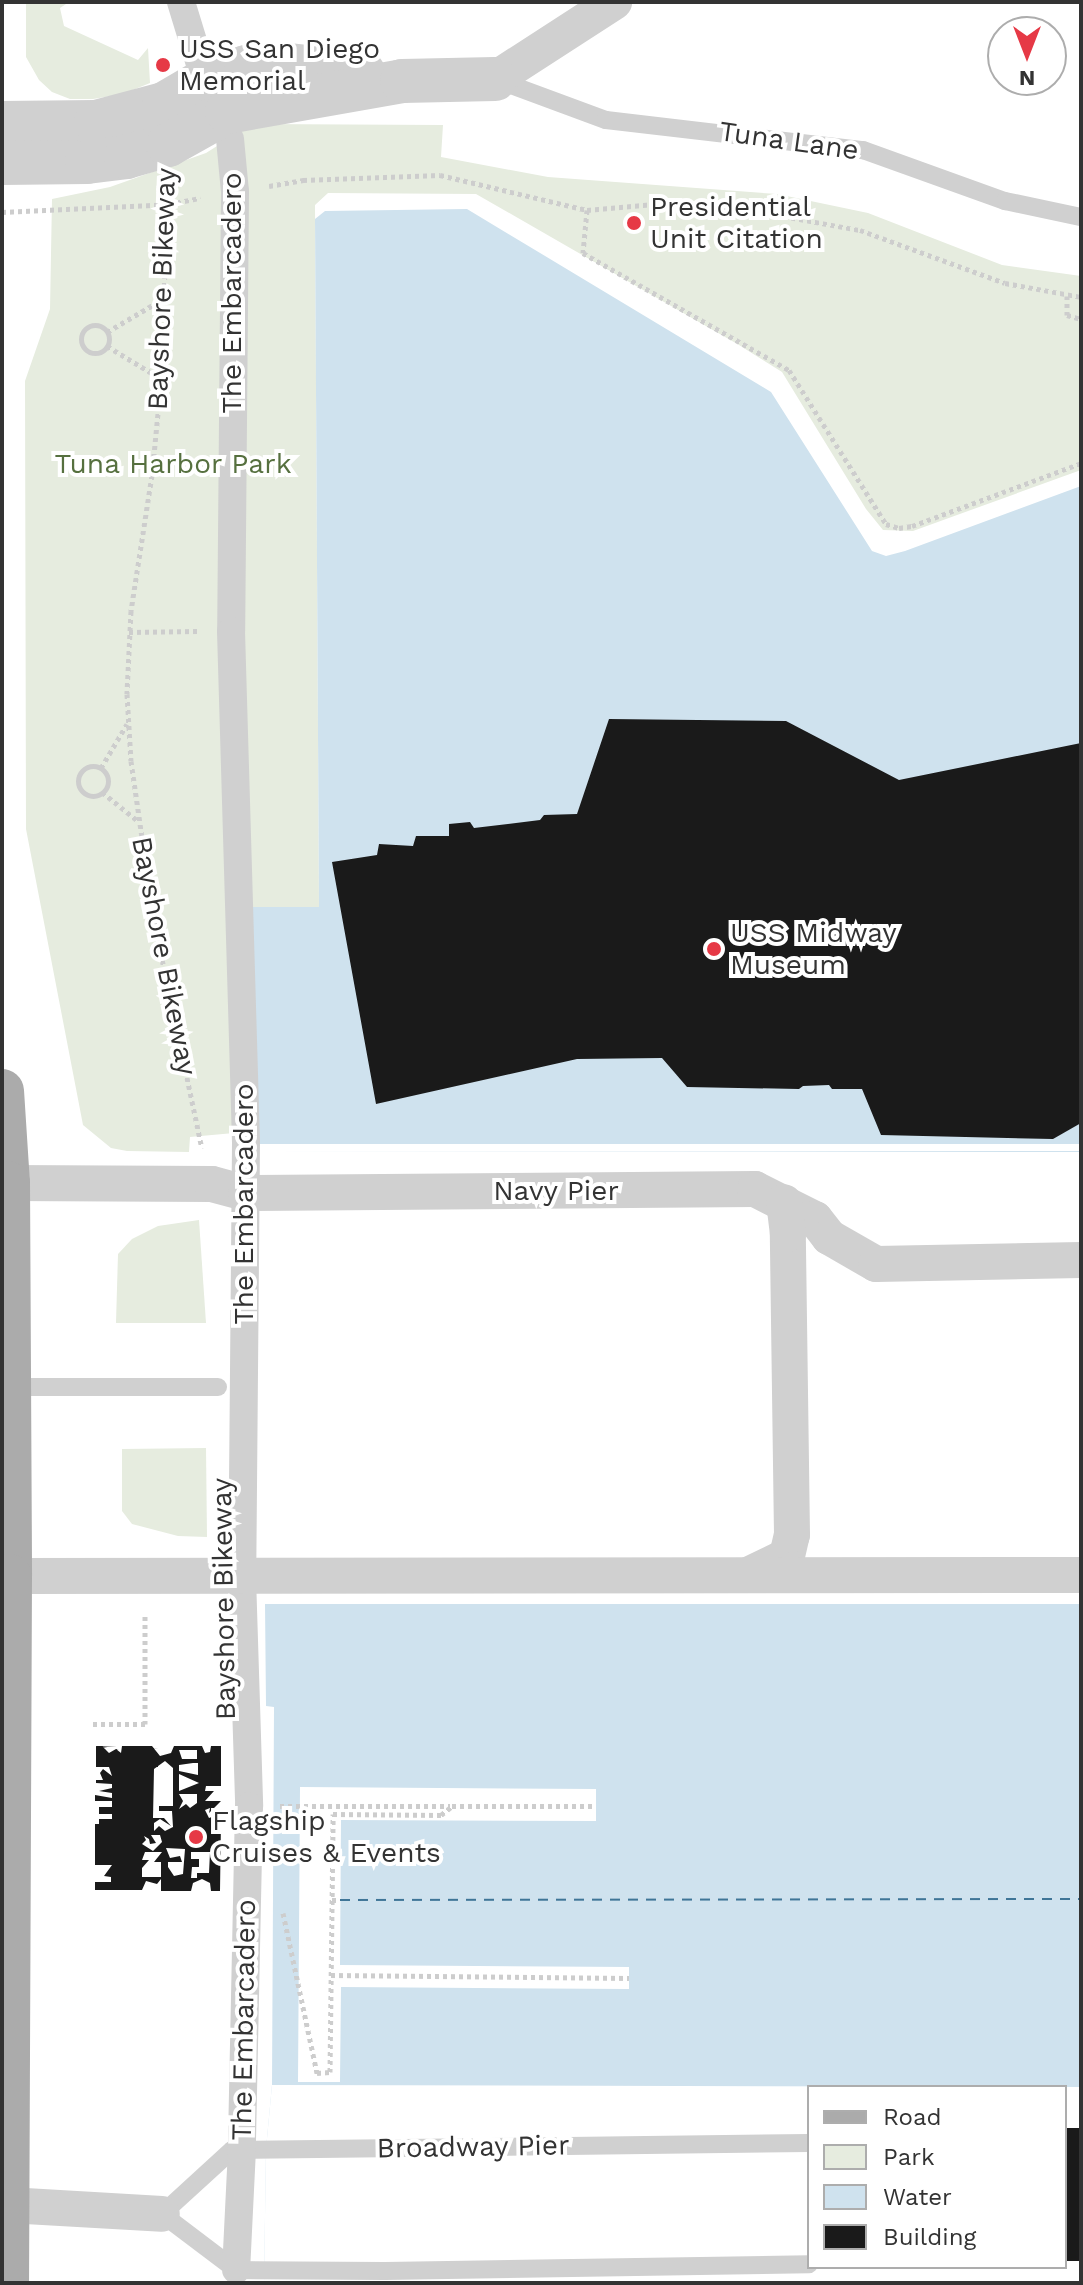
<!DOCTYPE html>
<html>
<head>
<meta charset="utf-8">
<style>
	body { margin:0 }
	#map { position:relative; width:1083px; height:2285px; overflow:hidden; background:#fff; font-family:"Work Sans",sans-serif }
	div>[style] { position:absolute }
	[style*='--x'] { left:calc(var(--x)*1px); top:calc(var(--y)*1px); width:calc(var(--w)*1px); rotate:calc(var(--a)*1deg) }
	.green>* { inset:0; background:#e6ecdf }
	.water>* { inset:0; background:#cfe2ee }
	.pier>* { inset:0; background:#fff; transform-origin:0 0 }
	.ferry>* { height:2px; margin-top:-1px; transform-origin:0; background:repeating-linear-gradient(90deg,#3f7597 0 10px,transparent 0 18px) }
	.building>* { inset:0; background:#1a1a1a; transform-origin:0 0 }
	.path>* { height:5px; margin-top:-2.5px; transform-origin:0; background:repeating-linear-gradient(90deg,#cdcdcd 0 4px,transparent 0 8px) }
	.path>.ring { margin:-2.5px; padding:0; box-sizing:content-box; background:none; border:5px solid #cdcdcd; border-radius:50% }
	.service>* { height:18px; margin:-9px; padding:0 9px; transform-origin:9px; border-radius:9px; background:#d0d0d0 }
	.pedestrian>* { height:28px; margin:-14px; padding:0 14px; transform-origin:14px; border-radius:14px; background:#d0d0d0 }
	.minor>* { height:36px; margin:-18px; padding:0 18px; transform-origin:18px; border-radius:18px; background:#d0d0d0 }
	.tertiary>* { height:44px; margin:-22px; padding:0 22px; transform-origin:22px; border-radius:22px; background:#d0d0d0 }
	.primary>* { height:44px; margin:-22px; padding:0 22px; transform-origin:22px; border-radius:22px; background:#ababab }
	.dots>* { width:22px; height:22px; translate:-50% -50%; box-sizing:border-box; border:4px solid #fff; border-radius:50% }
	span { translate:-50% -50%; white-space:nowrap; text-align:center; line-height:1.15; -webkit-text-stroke:8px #fff; paint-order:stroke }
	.poi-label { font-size:28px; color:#333 }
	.left { translate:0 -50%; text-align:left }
	.street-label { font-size:28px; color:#333 }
	.park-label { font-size:28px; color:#56703f }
	.frame { position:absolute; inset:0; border:4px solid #333; pointer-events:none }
	.legend { position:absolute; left:807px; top:2085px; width:260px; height:184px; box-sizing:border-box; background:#fff; border:2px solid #adadad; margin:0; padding:10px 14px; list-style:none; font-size:24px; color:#333 }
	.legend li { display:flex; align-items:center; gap:16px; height:40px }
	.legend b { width:40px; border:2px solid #adadad }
	.north { position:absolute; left:987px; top:16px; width:80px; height:80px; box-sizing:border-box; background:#fff; border:2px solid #adadad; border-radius:50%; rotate:180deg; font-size:22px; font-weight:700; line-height:32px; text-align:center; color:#333 }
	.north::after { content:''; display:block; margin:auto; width:28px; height:36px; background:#e63946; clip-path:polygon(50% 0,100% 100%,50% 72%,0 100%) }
</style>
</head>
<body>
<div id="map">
	<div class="green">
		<div style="clip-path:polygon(26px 2px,69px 2px,60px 8px,64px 26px,138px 60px,148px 48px,150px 83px,123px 94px,93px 99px,70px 99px,52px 92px,39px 80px,26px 57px)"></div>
		<div style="clip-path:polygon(252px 124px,443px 125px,441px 157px,548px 177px,777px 194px,868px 213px,1002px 265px,1081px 276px,1081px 470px,913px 531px,883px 530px,866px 509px,782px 372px,739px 345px,476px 194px,328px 193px,315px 205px,319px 908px,266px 1130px,190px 1137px,189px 1152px,127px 1151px,111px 1148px,83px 1125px,26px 829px,25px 381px,50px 309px,52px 199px,110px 187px,206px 153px)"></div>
		<div style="clip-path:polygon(199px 1220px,206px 1323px,116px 1323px,118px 1254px,132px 1239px,158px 1226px)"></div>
		<div style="clip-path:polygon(206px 1448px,207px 1537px,178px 1536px,132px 1524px,122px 1511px,122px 1449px)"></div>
	</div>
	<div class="water">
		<div style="clip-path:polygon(467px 209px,771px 392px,872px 551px,886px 556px,905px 551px,1081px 486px,1081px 1152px,258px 1151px,249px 907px,319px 907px,315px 219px,325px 211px)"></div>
		<div style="clip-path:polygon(evenodd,265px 1604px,1081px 1604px,1081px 2283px,264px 2283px,266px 2149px,272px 2085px,274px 1707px,266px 1706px,265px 1604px,809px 2087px,1065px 2087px,1065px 2267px,809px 2267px,809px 2087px)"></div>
	</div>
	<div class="pier">
		<div style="left:258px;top:1144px;width:823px;height:7px"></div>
		<div style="clip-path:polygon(300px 1787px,596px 1789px,596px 1821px,341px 1820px,340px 1965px,629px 1967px,629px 1989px,341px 1987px,340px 2082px,298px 2082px)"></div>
		<div style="clip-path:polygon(evenodd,272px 2085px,1081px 2087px,1081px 2283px,264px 2283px,266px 2149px,272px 2085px,809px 2087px,1065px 2087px,1065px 2267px,809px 2267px,809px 2087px)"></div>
	</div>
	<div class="ferry">
		<div style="--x:340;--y:1900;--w:741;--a:-0.08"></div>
	</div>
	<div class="building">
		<div style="clip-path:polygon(609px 719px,786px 721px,899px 780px,1081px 743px,1081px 1123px,1053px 1139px,881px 1135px,862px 1089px,832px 1089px,829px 1085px,803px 1086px,799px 1089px,687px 1087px,662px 1058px,577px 1059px,376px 1104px,332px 862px,377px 855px,379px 844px,413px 846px,416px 836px,449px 836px,449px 824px,470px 822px,474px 828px,540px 820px,544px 815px,577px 814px)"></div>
		<div style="clip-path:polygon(evenodd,96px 1746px,102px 1746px,109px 1753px,116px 1749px,121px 1753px,122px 1746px,152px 1746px,160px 1756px,171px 1753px,174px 1746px,202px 1746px,205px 1753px,210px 1752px,211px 1746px,221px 1746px,221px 1786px,206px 1786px,205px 1791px,214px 1791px,205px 1801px,221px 1801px,209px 1813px,210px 1808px,205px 1810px,209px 1818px,217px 1815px,221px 1820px,220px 1891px,211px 1891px,210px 1883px,202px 1879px,193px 1883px,191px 1891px,161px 1891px,161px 1879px,157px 1884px,146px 1881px,142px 1890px,95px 1890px,95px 1882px,111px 1882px,111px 1877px,104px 1876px,112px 1865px,95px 1865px,95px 1824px,99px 1824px,99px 1819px,112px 1819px,112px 1814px,99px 1814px,99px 1807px,112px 1807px,112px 1801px,95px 1801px,95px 1795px,112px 1798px,112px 1793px,99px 1791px,112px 1788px,112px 1784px,96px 1783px,96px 1780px,103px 1780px,100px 1773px,103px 1769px,112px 1776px,109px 1767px,96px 1767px,96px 1746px,179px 1750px,197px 1750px,197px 1759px,182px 1759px,179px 1750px,96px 1746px,165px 1761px,173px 1768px,173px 1806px,159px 1806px,159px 1811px,172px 1811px,173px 1827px,165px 1831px,159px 1826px,154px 1831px,154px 1823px,160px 1819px,171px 1826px,164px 1818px,153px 1818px,154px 1769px,165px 1761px,96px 1746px,193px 1763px,198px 1763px,198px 1775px,179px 1771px,179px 1765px,193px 1763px,96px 1746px,179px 1774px,199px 1783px,179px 1791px,179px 1774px,96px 1746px,179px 1794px,197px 1794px,197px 1803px,190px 1808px,186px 1804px,179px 1809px,183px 1801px,179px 1794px,96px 1746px,151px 1835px,160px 1835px,162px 1842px,153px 1851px,142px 1844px,146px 1840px,144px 1836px,149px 1839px,150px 1844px,156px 1843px,151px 1835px,96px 1746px,166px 1848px,185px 1849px,183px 1874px,174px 1876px,168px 1867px,168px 1862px,182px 1862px,180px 1856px,170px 1858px,166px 1848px,96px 1746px,145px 1852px,162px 1852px,154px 1862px,161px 1862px,161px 1877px,142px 1877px,142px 1868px,149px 1860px,142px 1860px,145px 1852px,96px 1746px,191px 1852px,210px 1852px,209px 1873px,197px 1873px,197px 1878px,191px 1878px,192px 1867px,199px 1867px,199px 1859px,191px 1859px,191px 1852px)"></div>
		<div style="left:1065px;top:2128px;width:16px;height:133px"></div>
	</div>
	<div class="path">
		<div style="--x:269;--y:186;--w:35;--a:-10"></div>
		<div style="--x:303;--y:180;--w:137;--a:-2.1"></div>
		<div style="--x:440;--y:175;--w:151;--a:13.4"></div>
		<div style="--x:587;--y:210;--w:43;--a:95.3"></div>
		<div style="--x:583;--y:253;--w:237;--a:29.6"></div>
		<div style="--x:789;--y:370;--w:182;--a:57.8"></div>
		<div style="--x:886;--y:524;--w:14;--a:17"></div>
		<div style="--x:899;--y:528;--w:13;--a:-9"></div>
		<div style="--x:912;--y:526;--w:180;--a:-20.4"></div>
		<div style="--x:168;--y:187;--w:195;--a:92.1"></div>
		<div style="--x:161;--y:382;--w:93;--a:95.5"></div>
		<div style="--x:152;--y:475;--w:138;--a:98.8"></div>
		<div style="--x:131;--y:611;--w:83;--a:92.8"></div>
		<div style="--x:127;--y:694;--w:67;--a:86.6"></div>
		<div style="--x:131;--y:761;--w:162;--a:81.8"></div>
		<div style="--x:154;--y:921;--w:232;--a:78.1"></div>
		<div style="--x:587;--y:210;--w:79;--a:-5.1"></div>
		<div style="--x:666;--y:203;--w:78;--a:4.4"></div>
		<div style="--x:744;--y:209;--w:118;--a:10.3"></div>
		<div style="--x:860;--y:230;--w:154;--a:20.1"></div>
		<div style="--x:1005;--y:283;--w:77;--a:10.4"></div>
		<div style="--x:2;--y:212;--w:167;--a:-2.7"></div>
		<div style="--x:169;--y:204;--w:32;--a:-11"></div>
		<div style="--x:1067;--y:296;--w:19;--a:90"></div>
		<div style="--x:1067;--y:315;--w:15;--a:16"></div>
		<div class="ring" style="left:81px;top:325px;width:23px;height:23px"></div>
		<div style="--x:107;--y:332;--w:65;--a:-30.5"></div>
		<div style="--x:107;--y:346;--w:62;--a:31.1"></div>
		<div style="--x:129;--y:632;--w:69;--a:-0.8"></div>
		<div class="ring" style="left:78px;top:766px;width:25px;height:25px"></div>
		<div style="--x:101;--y:768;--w:51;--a:-59.4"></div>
		<div style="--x:102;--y:792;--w:46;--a:38.9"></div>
		<div style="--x:93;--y:1724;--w:52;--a:0"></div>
		<div style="--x:145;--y:1724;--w:110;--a:-90"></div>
		<div style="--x:280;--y:1806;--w:170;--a:0"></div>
		<div style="--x:332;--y:1900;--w:8;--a:0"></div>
		<div style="--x:283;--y:1913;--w:164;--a:78"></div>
		<div style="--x:317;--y:2073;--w:13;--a:-4"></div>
		<div style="--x:330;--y:2072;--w:258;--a:-89.3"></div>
		<div style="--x:333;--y:1814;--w:108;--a:0.5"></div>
		<div style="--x:441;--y:1815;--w:14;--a:-39"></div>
		<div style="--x:452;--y:1806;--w:144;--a:0"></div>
		<div style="--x:331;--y:1975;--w:298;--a:0.6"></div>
	</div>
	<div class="service">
		<div style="--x:495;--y:79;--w:118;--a:20.3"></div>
		<div style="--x:606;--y:120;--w:259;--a:6.7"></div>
		<div style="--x:863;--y:150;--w:151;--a:19.8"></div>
		<div style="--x:1005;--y:201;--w:78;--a:11.9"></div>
		<div style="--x:9;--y:1387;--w:209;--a:0"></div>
		<div style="--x:809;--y:2143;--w:577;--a:179.3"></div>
		<div style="--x:232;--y:2150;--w:95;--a:137.6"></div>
		<div style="--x:162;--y:2214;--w:93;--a:37.1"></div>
		<div style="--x:236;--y:2270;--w:149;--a:0.4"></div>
		<div style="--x:385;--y:2271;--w:424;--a:-0.9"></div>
	</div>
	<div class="pedestrian">
		<div style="--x:181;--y:2;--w:65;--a:73"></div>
		<div style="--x:230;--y:139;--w:53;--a:84.6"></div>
		<div style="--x:235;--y:192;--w:439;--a:90.5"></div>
		<div style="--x:231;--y:631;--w:511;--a:88.32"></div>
		<div style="--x:246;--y:1142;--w:435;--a:90.5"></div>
		<div style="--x:242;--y:1577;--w:229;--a:88.2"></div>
		<div style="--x:249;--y:1806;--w:343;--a:91.2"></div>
		<div style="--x:242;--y:2149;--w:121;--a:92.8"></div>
	</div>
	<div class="minor">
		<div style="--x:495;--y:79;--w:142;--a:-32.9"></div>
		<div style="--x:8;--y:1183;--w:204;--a:0.3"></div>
		<div style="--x:212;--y:1184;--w:35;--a:15"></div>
		<div style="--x:246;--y:1193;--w:509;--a:-0.45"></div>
		<div style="--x:755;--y:1189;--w:67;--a:26.6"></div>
		<div style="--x:815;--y:1219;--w:23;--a:52"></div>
		<div style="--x:829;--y:1237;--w:54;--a:29.9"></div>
		<div style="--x:876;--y:1264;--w:205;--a:-1.1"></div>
		<div style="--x:748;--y:1575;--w:43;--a:-26"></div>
		<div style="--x:787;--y:1556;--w:22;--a:-77"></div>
		<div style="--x:792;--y:1535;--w:301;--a:-90.8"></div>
		<div style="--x:788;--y:1234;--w:32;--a:-97"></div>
		<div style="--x:10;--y:1576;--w:1071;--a:-0.05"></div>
		<div style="--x:8;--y:2205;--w:154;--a:3.3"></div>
	</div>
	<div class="tertiary">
		<div style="--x:2;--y:123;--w:94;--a:-0.6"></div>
		<div style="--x:96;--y:122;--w:70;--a:-14.8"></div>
		<div style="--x:164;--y:104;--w:50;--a:-30.2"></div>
		<div style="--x:207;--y:79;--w:41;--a:-17.1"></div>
		<div style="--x:246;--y:67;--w:41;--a:-2.8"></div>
		<div style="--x:287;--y:65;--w:77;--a:5.9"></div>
		<div style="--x:2;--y:163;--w:85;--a:-0.7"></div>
		<div style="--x:87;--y:162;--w:39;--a:-7"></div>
		<div style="--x:126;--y:157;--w:44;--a:-15.9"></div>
		<div style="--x:168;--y:145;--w:68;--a:-29.2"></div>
		<div style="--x:227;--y:112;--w:178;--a:-10"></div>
		<div style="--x:402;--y:81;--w:93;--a:-1.2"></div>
	</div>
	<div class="primary">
		<div style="--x:2;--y:1091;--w:92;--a:86.3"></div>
		<div style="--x:8;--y:1183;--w:393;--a:89.7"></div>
		<div style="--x:10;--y:1576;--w:707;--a:90.24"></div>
	</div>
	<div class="dots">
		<div style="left:163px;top:65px;background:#e63946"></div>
		<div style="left:634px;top:223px;background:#e63946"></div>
		<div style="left:714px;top:949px;background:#e63946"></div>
		<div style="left:196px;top:1837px;background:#e63946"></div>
	</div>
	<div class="poi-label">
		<span class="left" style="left:179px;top:65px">USS San Diego<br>Memorial</span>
		<span class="left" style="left:650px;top:223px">Presidential<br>Unit Citation</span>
		<span class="left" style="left:730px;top:949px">USS Midway<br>Museum</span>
		<span class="left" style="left:212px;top:1837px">Flagship<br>Cruises &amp; Events</span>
	</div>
	<div class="street-label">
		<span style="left:789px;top:141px;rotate:8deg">Tuna Lane</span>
		<span style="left:162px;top:289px;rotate:-88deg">Bayshore Bikeway</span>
		<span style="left:232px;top:293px;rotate:-90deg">The Embarcadero</span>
		<span style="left:164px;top:956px;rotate:79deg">Bayshore Bikeway</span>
		<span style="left:556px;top:1191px">Navy Pier</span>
		<span style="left:244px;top:1204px;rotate:-90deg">The Embarcadero</span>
		<span style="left:224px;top:1599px;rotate:-91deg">Bayshore Bikeway</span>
		<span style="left:244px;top:2020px;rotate:-89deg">The Embarcadero</span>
		<span style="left:473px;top:2147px;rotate:-1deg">Broadway Pier</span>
	</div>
	<div class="park-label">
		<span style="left:173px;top:464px">Tuna Harbor Park</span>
	</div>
	<div class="frame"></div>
	<ul class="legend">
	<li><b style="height:10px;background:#ababab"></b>Road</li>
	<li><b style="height:22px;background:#e6ecdf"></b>Park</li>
	<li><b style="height:22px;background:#cfe2ee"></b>Water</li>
	<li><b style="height:22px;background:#1a1a1a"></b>Building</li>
	</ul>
	<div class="north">N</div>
</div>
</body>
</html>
